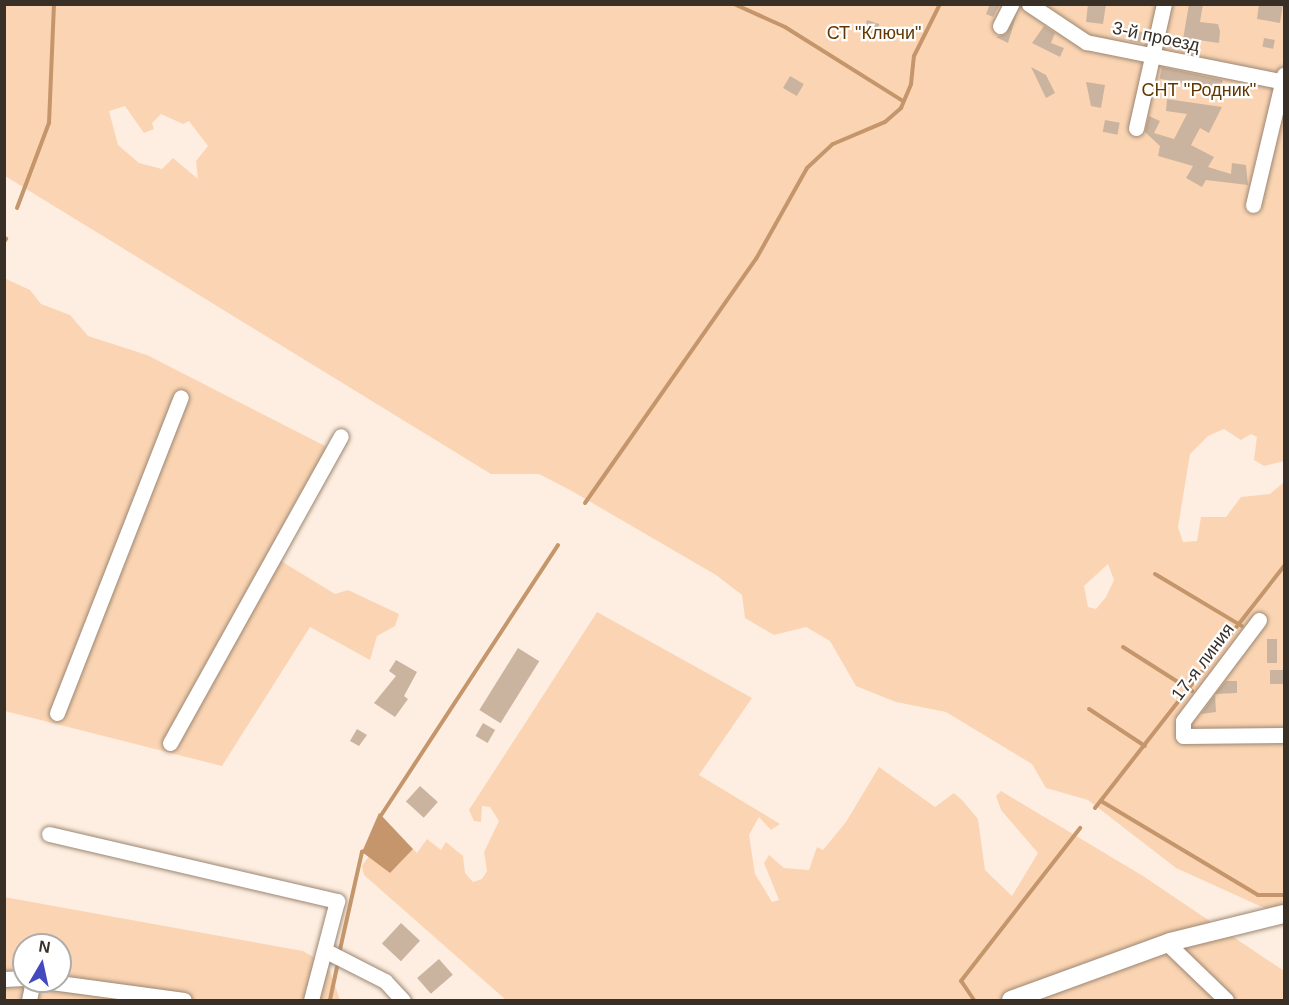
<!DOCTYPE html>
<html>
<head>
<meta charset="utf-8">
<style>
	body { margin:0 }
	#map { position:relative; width:1289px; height:1005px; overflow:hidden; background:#fdeee1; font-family:Helvetica,sans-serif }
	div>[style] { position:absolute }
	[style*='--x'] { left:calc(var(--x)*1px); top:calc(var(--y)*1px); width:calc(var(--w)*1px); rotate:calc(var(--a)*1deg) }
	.green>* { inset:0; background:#fbd5b3 }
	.water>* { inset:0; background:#c5966b }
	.stream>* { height:4px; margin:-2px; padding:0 2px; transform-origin:2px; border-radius:2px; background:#c5966b }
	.building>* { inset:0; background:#cbb49f; transform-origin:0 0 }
	.roads { filter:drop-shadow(0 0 2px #9c8672) drop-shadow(0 0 2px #9c8672) }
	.minor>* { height:15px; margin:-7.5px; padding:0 7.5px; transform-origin:7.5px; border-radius:7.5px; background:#fff }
	.tertiary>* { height:18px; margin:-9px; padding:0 9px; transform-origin:9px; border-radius:9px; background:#fff }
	span { translate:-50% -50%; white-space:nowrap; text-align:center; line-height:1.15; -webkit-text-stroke:4.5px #fff; paint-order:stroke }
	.park-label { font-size:18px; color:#633700 }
	.street-label { font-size:18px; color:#382f27 }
	.frame { position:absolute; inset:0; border:6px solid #382f27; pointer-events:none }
	.north { position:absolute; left:12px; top:933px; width:60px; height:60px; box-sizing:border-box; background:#fff; border:2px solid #afaca9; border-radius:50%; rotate:9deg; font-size:16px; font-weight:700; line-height:24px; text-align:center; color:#382f27 }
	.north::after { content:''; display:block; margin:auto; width:21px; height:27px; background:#424abe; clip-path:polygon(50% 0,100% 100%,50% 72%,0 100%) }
</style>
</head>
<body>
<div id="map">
	<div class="green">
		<div style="clip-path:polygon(evenodd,5px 5px,1284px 5px,1284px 461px,1264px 466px,1254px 460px,1257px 437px,1251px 434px,1241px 440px,1224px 429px,1208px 436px,1190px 454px,1178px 527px,1183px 542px,1197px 541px,1201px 517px,1226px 517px,1241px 497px,1270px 494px,1284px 482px,1284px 917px,1176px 868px,1088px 800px,1046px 788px,1032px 764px,946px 712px,896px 702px,856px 686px,830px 641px,806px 627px,774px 635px,745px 618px,742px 595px,716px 575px,570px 490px,539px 474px,491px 474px,5px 176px,5px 5px,125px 106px,144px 133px,154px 129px,152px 123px,161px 114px,183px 124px,189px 121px,208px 146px,196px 161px,198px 179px,173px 158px,162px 169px,139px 163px,118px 145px,109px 111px,125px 106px,5px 5px,1108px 564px,1114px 580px,1106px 597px,1096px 609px,1088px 607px,1084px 586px,1108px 564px)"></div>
		<div style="clip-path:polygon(4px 278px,30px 290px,41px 304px,70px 315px,88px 336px,147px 355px,329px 448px,276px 558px,335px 594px,348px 590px,399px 614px,395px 626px,377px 636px,370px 660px,310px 627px,222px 766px,5px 711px)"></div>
		<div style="clip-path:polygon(597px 612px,752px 698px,699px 775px,780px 824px,771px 830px,759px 817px,749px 835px,755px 874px,772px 902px,779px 900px,764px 863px,769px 855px,784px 868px,809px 870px,817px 847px,823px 850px,846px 822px,879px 767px,935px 807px,954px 793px,962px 800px,978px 819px,985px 870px,1012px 896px,1038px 853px,1001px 810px,996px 796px,1001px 791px,1143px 876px,1284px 971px,1284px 1000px,506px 1000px,364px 875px,362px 866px,369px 856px,390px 873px,399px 859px,413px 849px,417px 853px,427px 839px,441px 850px,446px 842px,463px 856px,465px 873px,473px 882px,482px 879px,487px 871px,484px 852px,499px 821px,490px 807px,482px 806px,481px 822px,474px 821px,469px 810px)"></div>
		<div style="clip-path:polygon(evenodd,4px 897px,303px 951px,328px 966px,340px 1000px,5px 1000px,4px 897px,24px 945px,60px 945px,60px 981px,24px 981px,24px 945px)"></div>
	</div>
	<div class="water">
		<div style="clip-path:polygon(379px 813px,413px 849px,390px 873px,362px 852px)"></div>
	</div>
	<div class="stream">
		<div style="--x:734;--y:4;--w:56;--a:24.3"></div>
		<div style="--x:785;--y:27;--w:139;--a:32.1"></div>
		<div style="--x:17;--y:208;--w:91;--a:-69.4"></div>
		<div style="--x:49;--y:123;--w:119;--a:-87.6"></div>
		<div style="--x:4;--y:242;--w:4;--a:-56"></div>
		<div style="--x:585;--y:503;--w:298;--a:-55"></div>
		<div style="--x:756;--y:259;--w:104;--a:-60.7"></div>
		<div style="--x:807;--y:168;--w:35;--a:-43"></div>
		<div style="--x:833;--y:144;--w:56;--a:-22.9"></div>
		<div style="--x:885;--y:122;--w:21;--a:-41"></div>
		<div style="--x:901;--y:108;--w:26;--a:-67"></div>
		<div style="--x:911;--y:84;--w:28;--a:-84"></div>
		<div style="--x:914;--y:56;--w:58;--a:-63.4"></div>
		<div style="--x:1155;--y:574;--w:101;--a:30.9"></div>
		<div style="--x:1123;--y:647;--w:82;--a:32.5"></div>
		<div style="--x:1089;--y:709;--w:67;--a:33.5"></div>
		<div style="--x:1101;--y:801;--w:183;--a:30.9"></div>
		<div style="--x:1258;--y:895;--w:26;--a:0"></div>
		<div style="--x:1095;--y:808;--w:307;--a:-52"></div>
		<div style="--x:380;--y:817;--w:325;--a:-56.8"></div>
		<div style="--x:339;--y:954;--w:105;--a:-77.3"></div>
		<div style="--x:362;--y:852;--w:5;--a:-11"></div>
		<div style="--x:330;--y:1000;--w:34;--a:-78"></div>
		<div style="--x:974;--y:1000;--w:23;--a:-124"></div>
		<div style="--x:961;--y:981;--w:194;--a:-52.1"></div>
	</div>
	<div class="building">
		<div style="clip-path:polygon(990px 4px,999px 6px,993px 17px,986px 14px)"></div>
		<div style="clip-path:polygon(1088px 4px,1106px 4px,1103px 24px,1086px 22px)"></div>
		<div style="clip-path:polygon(1189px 4px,1203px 4px,1200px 22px,1218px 24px,1220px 31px,1219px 43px,1198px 40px,1195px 54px,1181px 51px)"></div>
		<div style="clip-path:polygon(1259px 4px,1283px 4px,1280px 23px,1257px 19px)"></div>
		<div style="clip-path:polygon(1017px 13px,1008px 43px,996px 37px,1006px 34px)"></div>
		<div style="left:867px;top:20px;width:13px;height:11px;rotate:18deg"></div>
		<div style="clip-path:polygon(1044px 26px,1055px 33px,1051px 43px,1064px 48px,1060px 57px,1032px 43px)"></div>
		<div style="left:1131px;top:30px;width:12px;height:11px;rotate:9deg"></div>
		<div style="left:1264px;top:38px;width:11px;height:9px;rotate:10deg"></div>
		<div style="clip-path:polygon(1031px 67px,1046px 75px,1055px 93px,1046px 98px)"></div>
		<div style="left:1162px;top:67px;width:62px;height:12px;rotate:12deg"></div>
		<div style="left:790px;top:76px;width:16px;height:14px;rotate:30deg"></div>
		<div style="clip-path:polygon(1086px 82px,1105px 85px,1101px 108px,1091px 106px)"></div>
		<div style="clip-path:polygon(1167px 99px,1222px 107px,1209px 133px,1200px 128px,1191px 145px,1214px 157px,1208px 167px,1231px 174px,1232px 163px,1246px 165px,1248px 185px,1206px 180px,1202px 187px,1186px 178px,1193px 166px,1158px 156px,1160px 146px,1145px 132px,1149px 116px,1160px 121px,1154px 133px,1174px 139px,1187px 114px,1166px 111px)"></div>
		<div style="left:1105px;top:120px;width:15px;height:12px;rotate:11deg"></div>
		<div style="left:1267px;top:639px;width:10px;height:24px"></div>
		<div style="left:518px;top:648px;width:25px;height:73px;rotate:32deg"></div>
		<div style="clip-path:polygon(396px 660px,417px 672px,404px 696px,408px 699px,395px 717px,374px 703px,396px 676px,389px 671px)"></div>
		<div style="left:1284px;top:670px;width:14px;height:14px;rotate:90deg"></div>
		<div style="clip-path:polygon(1226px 681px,1237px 681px,1237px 693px,1215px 694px)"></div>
		<div style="clip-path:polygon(1215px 695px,1216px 712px,1201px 714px)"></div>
		<div style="left:483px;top:723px;width:14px;height:15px;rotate:30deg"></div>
		<div style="clip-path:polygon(357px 729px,367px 735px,359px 746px,350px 741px)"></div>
		<div style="left:420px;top:786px;width:24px;height:21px;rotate:42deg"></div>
		<div style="left:401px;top:923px;width:26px;height:28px;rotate:43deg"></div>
		<div style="left:439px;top:959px;width:21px;height:29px;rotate:49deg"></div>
	</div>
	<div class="roads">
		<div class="minor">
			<div style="--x:1029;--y:4;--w:69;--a:33.7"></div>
			<div style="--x:1086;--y:42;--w:202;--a:11.4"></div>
			<div style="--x:1000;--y:26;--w:25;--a:-63"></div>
			<div style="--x:1136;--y:128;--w:127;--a:-77.3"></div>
			<div style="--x:1253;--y:205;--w:134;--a:-76.6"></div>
			<div style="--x:1259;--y:620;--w:126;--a:127"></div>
			<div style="--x:1183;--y:721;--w:15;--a:90"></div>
			<div style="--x:1183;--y:736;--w:101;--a:-0.6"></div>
			<div style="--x:57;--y:713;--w:339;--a:-68.6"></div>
			<div style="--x:170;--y:743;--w:351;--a:-60.9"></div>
			<div style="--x:49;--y:834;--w:296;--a:13.1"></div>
			<div style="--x:337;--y:901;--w:102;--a:104.7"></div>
			<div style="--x:1167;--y:943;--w:82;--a:44"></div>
			<div style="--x:330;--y:953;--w:62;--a:27"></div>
			<div style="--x:385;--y:981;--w:26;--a:47"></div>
			<div style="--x:4;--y:979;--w:20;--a:-3"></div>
			<div style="--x:44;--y:981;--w:141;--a:7.7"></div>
			<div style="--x:29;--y:1000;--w:19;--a:-78"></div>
		</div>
		<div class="tertiary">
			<div style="--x:1011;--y:1000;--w:169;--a:-20"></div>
			<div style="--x:1170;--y:942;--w:117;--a:-13.8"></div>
		</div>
	</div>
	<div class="park-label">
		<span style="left:874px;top:33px">СТ "Ключи"</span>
		<span style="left:1199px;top:90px">СНТ ''Родник''</span>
	</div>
	<div class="street-label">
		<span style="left:1156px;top:37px;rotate:12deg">3-й проезд</span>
		<span style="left:1203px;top:662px;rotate:-53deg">17-я линия</span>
	</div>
	<div class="frame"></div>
	<div class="north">N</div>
</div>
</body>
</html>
